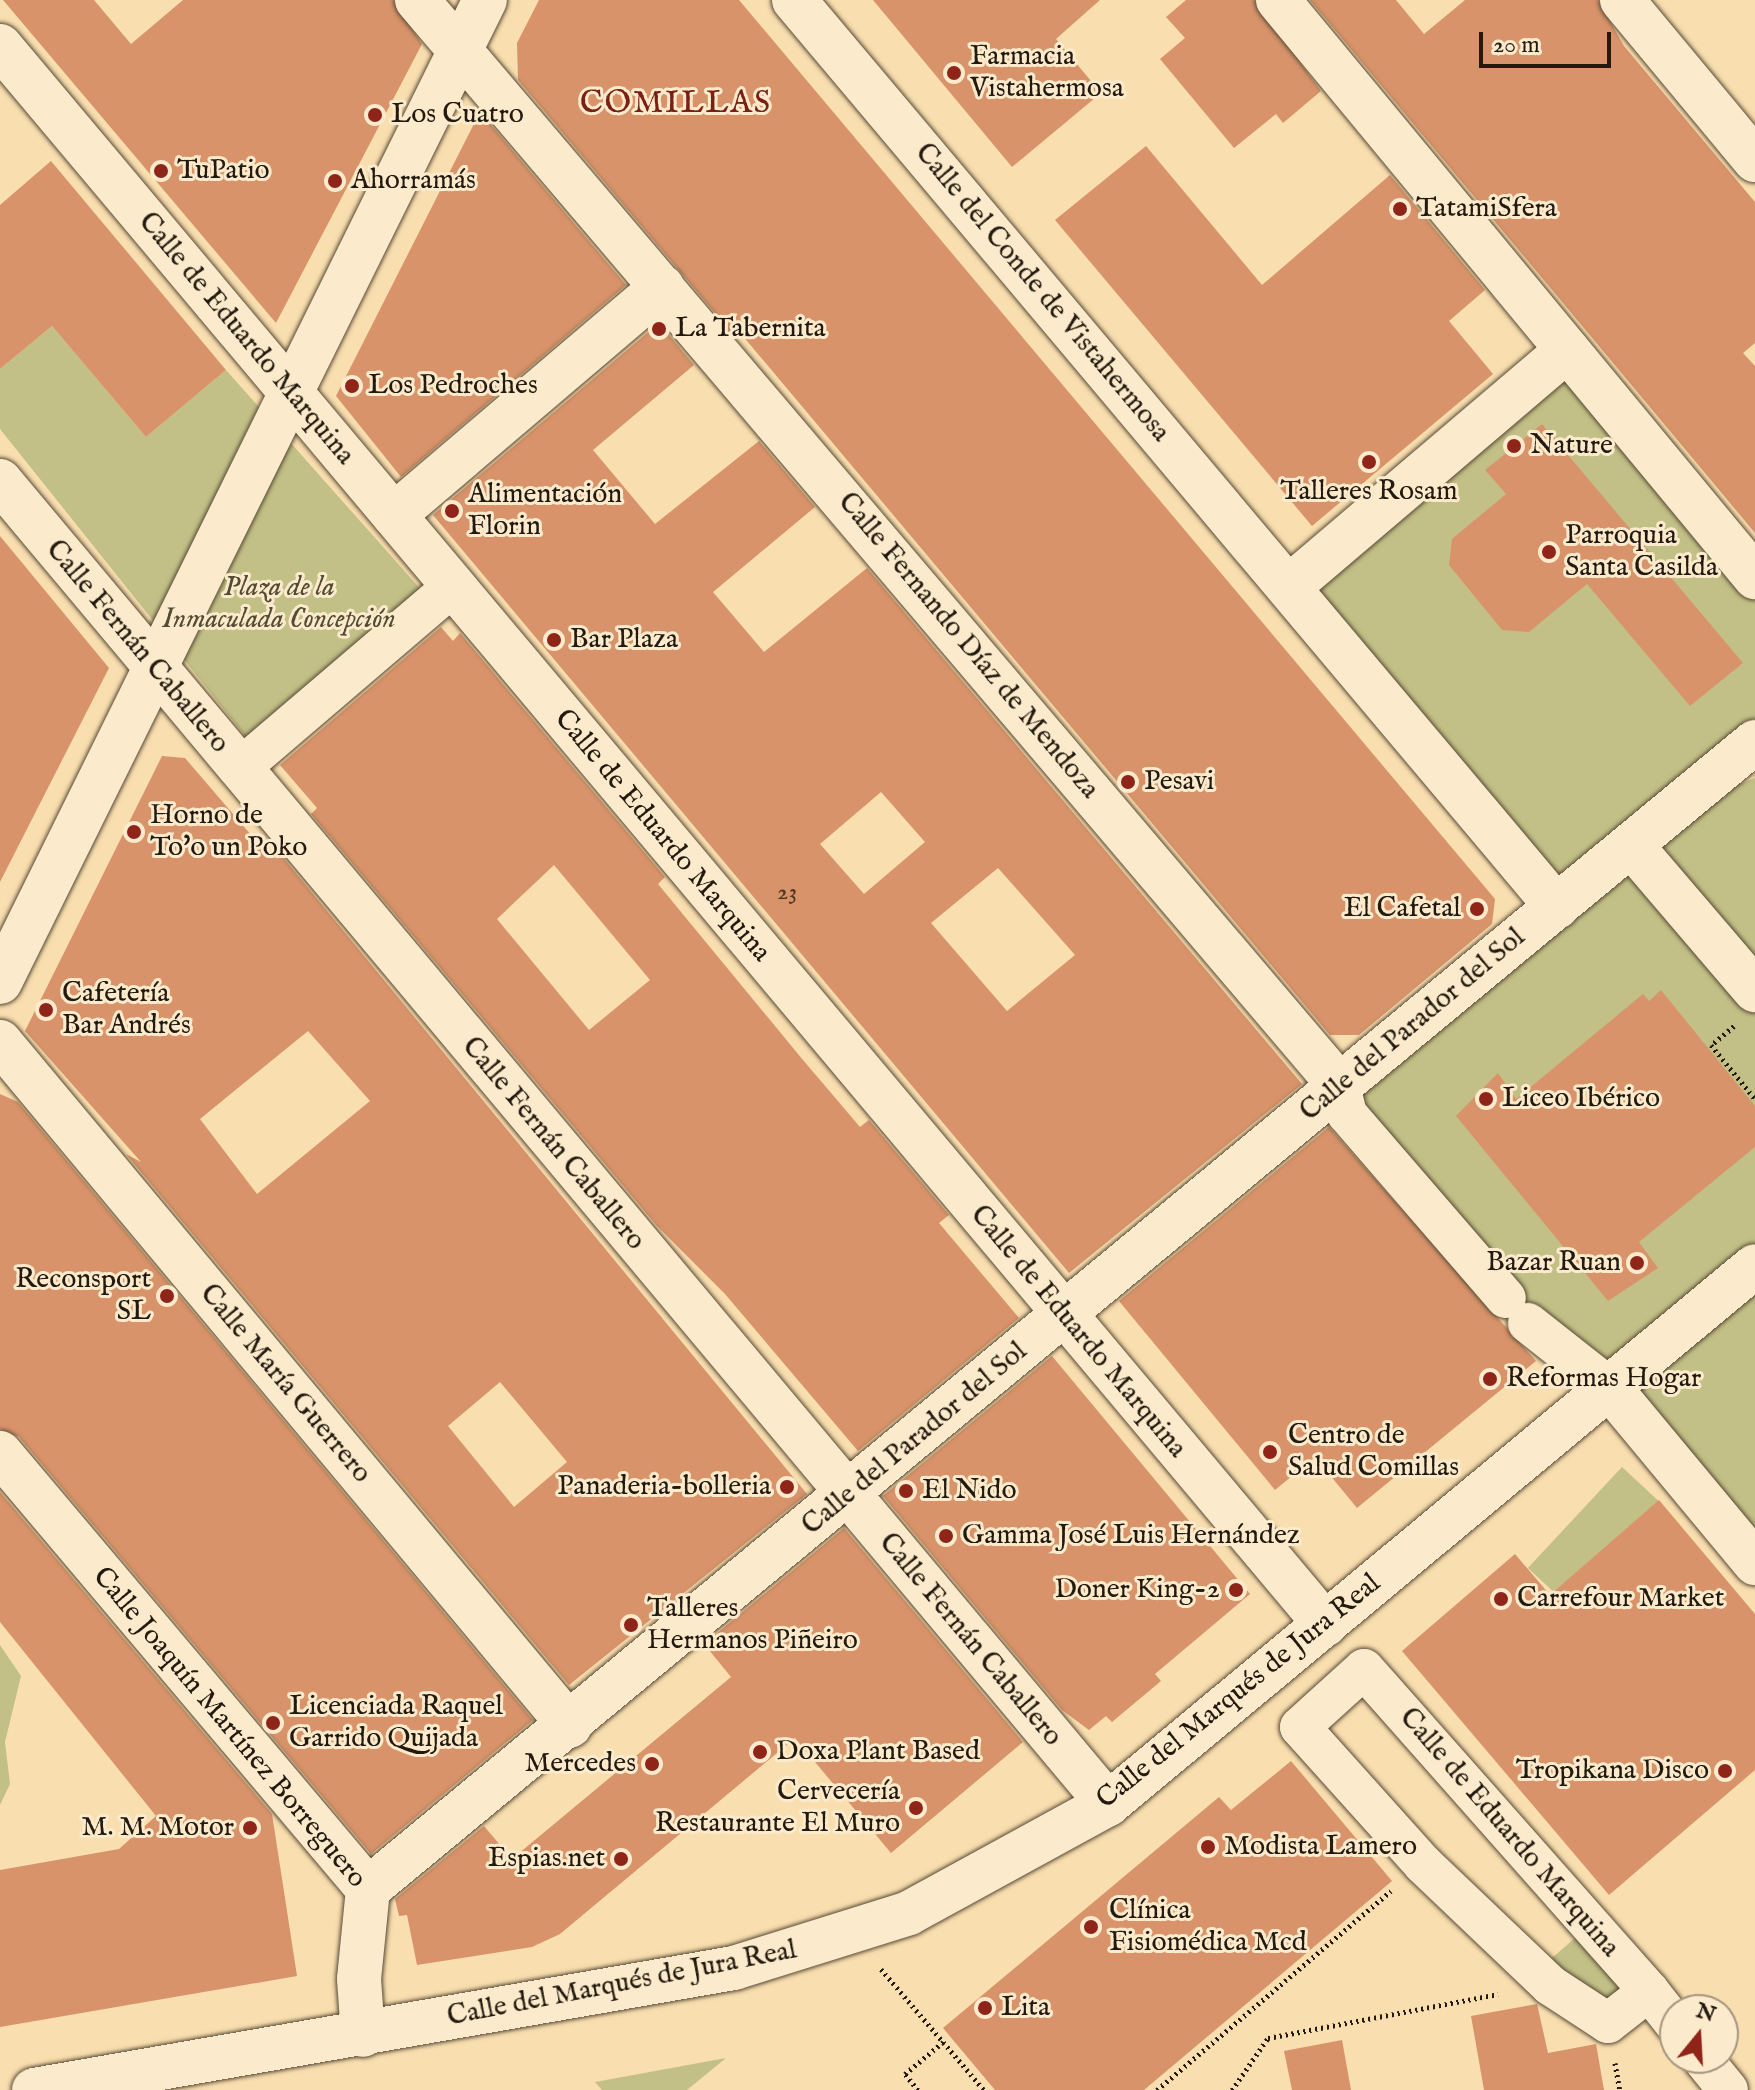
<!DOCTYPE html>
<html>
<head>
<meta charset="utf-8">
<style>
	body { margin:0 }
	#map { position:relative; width:1755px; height:2090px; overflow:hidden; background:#f9deaf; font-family:"IM FELL English",serif }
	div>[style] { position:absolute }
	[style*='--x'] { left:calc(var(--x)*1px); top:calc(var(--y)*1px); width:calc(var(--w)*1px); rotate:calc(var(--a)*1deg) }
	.green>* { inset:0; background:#c3c087; transform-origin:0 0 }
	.building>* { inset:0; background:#d8936a }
	.path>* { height:5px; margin-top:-2.5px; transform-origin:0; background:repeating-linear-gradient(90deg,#23190e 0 2px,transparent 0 6px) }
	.roads { filter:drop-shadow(0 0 2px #584a36) drop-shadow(0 0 2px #584a36) }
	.pedestrian>* { height:40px; margin:-20px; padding:0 20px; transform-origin:20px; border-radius:20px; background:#fbeacb }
	.minor>* { height:44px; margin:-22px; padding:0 22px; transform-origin:22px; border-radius:22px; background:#fbeacb }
	.dots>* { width:22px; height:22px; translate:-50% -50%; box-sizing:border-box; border:4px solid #fbeacb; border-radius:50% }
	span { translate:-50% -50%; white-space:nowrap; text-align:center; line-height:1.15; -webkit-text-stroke:6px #fbeacb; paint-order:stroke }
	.number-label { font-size:24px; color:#503825 }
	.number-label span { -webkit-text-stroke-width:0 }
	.poi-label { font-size:28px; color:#23190e }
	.left { translate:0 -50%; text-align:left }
	.right { translate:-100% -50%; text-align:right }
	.street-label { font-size:28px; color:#23190e }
	.park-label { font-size:28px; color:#534b32; font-style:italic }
	.quarter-label { font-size:32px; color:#7a1f14; letter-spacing:2px }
	.north { position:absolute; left:1659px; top:1994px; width:80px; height:80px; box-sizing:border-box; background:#fbeacb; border:2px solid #a5967f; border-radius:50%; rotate:18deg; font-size:22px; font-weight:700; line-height:32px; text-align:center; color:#23190e }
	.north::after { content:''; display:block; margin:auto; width:28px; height:36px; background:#8f2418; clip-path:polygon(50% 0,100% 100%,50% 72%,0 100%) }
	.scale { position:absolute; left:1479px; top:32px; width:132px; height:36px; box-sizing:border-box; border:4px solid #23190e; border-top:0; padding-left:10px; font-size:24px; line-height:28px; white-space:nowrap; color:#23190e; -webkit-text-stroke:6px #fbeacb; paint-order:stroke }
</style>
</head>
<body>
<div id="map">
	<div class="green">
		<div style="clip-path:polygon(52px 326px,146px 437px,226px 370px,432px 602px,258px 752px,0 429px,0 369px)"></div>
		<div style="clip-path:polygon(1567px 350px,1755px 577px,1755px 742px,1678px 808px,1755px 778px,1755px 1563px,1528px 1323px,1340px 1086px,1556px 907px,1290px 586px)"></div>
		<div style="left:1622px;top:1467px;width:50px;height:138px;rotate:43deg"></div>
		<div style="clip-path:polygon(0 1645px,21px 1676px,5px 1742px,10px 1784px,0 1805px)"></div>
		<div style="clip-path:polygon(1583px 1931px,1630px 1985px,1604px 2003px,1544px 1965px)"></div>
		<div style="clip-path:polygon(726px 2058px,687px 2090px,602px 2090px,595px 2082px)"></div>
	</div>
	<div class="building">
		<div style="clip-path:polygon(3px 0,94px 0,131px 44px,183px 0,393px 0,422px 44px,276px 323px)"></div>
		<div style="clip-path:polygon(539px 0,739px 0,1495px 899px,1492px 924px,1359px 1035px,1330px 1035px,737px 329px,732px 333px,518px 80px,517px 43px)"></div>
		<div style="clip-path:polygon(873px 0,1100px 0,1056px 39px,1101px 93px,1012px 167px)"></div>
		<div style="clip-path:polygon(1186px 0,1254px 0,1321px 91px,1283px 123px,1276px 114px,1234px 148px,1160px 59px,1185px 38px,1166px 17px)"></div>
		<div style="clip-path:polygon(1310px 0,1396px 0,1424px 34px,1465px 0,1598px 0,1624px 46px,1755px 202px,1755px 343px,1743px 353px,1755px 366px,1755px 533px)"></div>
		<div style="clip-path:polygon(480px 112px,626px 285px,401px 477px,336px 396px)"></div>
		<div style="clip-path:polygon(1146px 146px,1262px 285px,1390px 175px,1485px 290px,1449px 321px,1493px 374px,1312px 526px,1055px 220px)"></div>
		<div style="clip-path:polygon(51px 161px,226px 370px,146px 437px,52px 326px,0 369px,0 205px)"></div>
		<div style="clip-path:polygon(evenodd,659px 323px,694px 365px,593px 450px,655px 524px,759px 441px,815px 507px,713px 592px,764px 652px,867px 568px,1302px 1084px,1069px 1273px,433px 515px,659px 323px,881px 792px,925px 842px,864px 894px,820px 844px,881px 792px,659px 323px,998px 868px,1075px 955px,1007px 1011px,931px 923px,998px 868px)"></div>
		<div style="clip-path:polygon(1542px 424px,1743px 663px,1690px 706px,1587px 584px,1529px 632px,1502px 630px,1449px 565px,1452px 539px,1506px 494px,1485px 470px)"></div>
		<div style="clip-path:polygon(0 536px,109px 668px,0 882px)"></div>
		<div style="clip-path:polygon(evenodd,441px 627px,453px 641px,460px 633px,665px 877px,658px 884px,803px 1060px,860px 1127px,869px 1120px,949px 1215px,939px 1223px,1019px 1318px,858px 1451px,725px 1294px,657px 1226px,311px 814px,317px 808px,280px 765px,441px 627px,554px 865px,650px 980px,589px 1030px,497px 919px,554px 865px)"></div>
		<div style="clip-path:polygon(evenodd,162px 756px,185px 758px,269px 856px,276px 849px,807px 1494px,569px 1685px,126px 1154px,141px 1162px,25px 1031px,162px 756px,308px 1031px,370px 1101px,257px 1194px,200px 1119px,308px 1031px,162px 756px,500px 1382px,567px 1462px,514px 1507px,448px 1426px,500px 1382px)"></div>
		<div style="clip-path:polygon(1661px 990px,1755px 1106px,1755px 1147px,1639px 1242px,1658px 1268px,1608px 1301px,1456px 1116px,1498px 1073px,1516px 1099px,1643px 994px,1649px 1001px)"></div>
		<div style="clip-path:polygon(0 1094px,18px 1102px,533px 1720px,371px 1854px,19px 1437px,0 1429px)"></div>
		<div style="clip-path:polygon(1329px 1127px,1536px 1361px,1357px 1508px,1315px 1457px,1275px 1490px,1119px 1301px)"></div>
		<div style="clip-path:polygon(1052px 1356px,1250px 1594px,1155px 1674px,1161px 1681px,1112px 1722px,1106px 1716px,1089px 1730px,1062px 1710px,883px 1496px)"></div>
		<div style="clip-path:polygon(0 1492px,272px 1814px,297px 1976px,0 2027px,0 1870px,119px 1849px,156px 1816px,0 1622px)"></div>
		<div style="clip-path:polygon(1659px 1500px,1755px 1614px,1755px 1770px,1609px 1895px,1402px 1651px,1515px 1554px,1550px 1595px)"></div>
		<div style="clip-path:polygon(844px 1528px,1023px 1742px,891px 1853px,795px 1738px,560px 1934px,532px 1947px,417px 1965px,407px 1915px,399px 1916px,395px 1899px,484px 1826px,512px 1859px,731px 1677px,704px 1644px)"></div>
		<div style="clip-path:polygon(1291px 1761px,1392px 1881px,1144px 2090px,995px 2090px,943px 2028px,1219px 1797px,1231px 1810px)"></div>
		<div style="clip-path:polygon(1537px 2004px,1548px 2053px,1596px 2044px,1604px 2090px,1484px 2090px,1471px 2016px)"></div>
		<div style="clip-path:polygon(1342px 2040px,1351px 2090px,1292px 2090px,1284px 2051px)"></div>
	</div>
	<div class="path">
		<div style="--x:1734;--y:1026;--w:30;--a:140"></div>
		<div style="--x:1711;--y:1045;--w:70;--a:50.8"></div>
		<div style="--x:881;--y:1969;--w:159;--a:49.6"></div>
		<div style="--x:1615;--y:2063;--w:27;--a:80"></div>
		<div style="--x:918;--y:2090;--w:21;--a:-129"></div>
		<div style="--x:905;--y:2074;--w:50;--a:-40.1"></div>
		<div style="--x:1157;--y:2090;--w:307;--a:-40.4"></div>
		<div style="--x:1232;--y:2090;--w:63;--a:-55.3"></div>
		<div style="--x:1268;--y:2038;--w:234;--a:-10.8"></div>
	</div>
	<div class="roads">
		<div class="pedestrian">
			<div style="--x:239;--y:769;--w:282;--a:-40.5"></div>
			<div style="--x:1340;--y:1086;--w:29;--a:76"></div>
			<div style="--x:1347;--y:1114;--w:243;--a:49.2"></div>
			<div style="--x:1528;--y:1323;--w:103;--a:38.3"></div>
			<div style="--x:1649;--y:1991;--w:52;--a:142"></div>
			<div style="--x:1608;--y:2023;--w:69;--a:-146.8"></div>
			<div style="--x:1550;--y:1985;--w:175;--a:-136.4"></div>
			<div style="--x:1423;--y:1864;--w:184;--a:-131.9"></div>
			<div style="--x:1300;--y:1727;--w:86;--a:-42.2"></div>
			<div style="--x:1364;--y:1669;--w:430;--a:48.5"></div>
			<div style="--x:1649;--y:1991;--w:42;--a:51.8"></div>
			<div style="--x:1702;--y:2058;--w:41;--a:50.9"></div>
		</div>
		<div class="minor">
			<div style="--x:417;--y:0;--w:1425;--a:49.64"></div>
			<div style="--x:794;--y:0;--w:1185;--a:49.93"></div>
			<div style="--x:1278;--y:0;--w:749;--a:50.42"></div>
			<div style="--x:1622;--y:0;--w:208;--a:50.3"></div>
			<div style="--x:0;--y:46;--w:2061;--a:49.98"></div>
			<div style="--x:0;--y:481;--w:1726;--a:50.05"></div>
			<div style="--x:394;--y:515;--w:352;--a:-40.4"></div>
			<div style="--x:1290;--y:586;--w:364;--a:-40.4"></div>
			<div style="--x:1631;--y:845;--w:191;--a:49.5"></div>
			<div style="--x:0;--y:982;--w:1095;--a:-63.72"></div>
			<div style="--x:0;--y:1042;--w:890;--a:50.19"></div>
			<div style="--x:1609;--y:1387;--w:229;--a:50.3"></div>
			<div style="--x:0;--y:1453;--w:571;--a:49.83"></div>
			<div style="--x:368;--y:1889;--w:90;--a:95.7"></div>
			<div style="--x:359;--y:1979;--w:56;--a:85.9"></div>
			<div style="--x:368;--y:1889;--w:1800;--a:-39.59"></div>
			<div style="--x:34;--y:2090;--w:711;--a:-9.89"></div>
			<div style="--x:734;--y:1968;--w:183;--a:-17.4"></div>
			<div style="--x:909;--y:1913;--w:227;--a:-28.7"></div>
			<div style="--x:1108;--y:1804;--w:841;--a:-39.74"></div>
		</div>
	</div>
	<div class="dots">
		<div style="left:954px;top:73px;background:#8f2418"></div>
		<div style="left:375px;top:115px;background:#8f2418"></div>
		<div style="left:161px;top:171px;background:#8f2418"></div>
		<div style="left:335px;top:181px;background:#8f2418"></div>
		<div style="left:1400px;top:209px;background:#8f2418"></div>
		<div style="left:659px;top:329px;background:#8f2418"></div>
		<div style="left:352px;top:386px;background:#8f2418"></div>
		<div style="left:1514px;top:446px;background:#8f2418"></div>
		<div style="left:1369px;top:462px;background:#8f2418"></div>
		<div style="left:452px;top:511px;background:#8f2418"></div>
		<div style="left:1549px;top:552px;background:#8f2418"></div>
		<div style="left:554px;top:640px;background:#8f2418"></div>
		<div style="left:1128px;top:782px;background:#8f2418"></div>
		<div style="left:134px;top:832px;background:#8f2418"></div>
		<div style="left:1477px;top:909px;background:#8f2418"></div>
		<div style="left:46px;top:1010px;background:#8f2418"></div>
		<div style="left:1486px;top:1099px;background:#8f2418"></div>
		<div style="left:1637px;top:1263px;background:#8f2418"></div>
		<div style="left:167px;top:1296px;background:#8f2418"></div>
		<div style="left:1490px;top:1379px;background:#8f2418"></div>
		<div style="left:1270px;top:1452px;background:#8f2418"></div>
		<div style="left:787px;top:1487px;background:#8f2418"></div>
		<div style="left:906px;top:1491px;background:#8f2418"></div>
		<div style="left:946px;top:1536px;background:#8f2418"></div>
		<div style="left:1236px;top:1590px;background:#8f2418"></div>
		<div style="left:1501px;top:1599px;background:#8f2418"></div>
		<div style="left:631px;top:1625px;background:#8f2418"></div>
		<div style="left:273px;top:1723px;background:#8f2418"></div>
		<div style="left:760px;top:1752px;background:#8f2418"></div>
		<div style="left:652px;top:1764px;background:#8f2418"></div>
		<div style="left:1725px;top:1771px;background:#8f2418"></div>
		<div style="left:916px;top:1808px;background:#8f2418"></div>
		<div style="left:250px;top:1828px;background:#8f2418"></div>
		<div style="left:1208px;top:1847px;background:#8f2418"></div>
		<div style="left:621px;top:1859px;background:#8f2418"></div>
		<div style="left:1091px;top:1927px;background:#8f2418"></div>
		<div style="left:985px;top:2008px;background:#8f2418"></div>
	</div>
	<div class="number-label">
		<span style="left:787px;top:893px">23</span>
	</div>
	<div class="poi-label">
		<span class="left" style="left:970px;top:73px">Farmacia<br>Vistahermosa</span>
		<span class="left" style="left:391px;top:115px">Los Cuatro</span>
		<span class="left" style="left:177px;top:171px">TuPatio</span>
		<span class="left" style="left:351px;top:181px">Ahorramás</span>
		<span class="left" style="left:1416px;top:209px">TatamiSfera</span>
		<span class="left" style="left:675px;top:329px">La Tabernita</span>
		<span class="left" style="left:368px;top:386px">Los Pedroches</span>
		<span class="left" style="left:1530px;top:446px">Nature</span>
		<span style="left:1369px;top:492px">Talleres Rosam</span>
		<span class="left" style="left:468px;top:511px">Alimentación<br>Florin</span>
		<span class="left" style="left:1565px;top:552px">Parroquia<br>Santa Casilda</span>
		<span class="left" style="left:570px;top:640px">Bar Plaza</span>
		<span class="left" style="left:1144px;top:782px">Pesavi</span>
		<span class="left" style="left:150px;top:832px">Horno de<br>To'o un Poko</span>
		<span class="right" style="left:1461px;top:909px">El Cafetal</span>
		<span class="left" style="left:62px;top:1010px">Cafetería<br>Bar Andrés</span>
		<span class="left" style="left:1502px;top:1099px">Liceo Ibérico</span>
		<span class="right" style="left:1621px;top:1263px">Bazar Ruan</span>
		<span class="right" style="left:151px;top:1296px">Reconsport<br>SL</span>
		<span class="left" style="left:1506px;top:1379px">Reformas Hogar</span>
		<span class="left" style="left:1288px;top:1452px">Centro de<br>Salud Comillas</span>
		<span class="right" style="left:771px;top:1487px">Panaderia-bolleria</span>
		<span class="left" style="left:922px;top:1491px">El Nido</span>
		<span class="left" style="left:962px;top:1536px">Gamma José Luis Hernández</span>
		<span class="right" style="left:1220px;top:1590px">Doner King-2</span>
		<span class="left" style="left:1517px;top:1599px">Carrefour Market</span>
		<span class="left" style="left:647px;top:1625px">Talleres<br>Hermanos Piñeiro</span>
		<span class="left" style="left:289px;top:1723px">Licenciada Raquel<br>Garrido Quijada</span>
		<span class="left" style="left:776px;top:1752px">Doxa Plant Based</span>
		<span class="right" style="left:636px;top:1764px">Mercedes</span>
		<span class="right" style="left:1709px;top:1771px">Tropikana Disco</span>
		<span class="right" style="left:900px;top:1808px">Cervecería<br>Restaurante El Muro</span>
		<span class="right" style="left:234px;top:1828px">M. M. Motor</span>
		<span class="left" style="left:1224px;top:1847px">Modista Lamero</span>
		<span class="right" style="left:605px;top:1859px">Espias.net</span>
		<span class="left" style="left:1109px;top:1927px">Clínica<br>Fisiomédica Mcd</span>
		<span class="left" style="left:1001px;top:2008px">Lita</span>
	</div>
	<div class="street-label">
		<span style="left:1042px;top:293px;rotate:50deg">Calle del Conde de Vistahermosa</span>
		<span style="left:246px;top:339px;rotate:50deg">Calle de Eduardo Marquina</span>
		<span style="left:968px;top:646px;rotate:50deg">Calle Fernando Díaz de Mendoza</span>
		<span style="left:137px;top:647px;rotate:50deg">Calle Fernán Caballero</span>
		<span style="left:662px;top:836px;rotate:50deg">Calle de Eduardo Marquina</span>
		<span style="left:1413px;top:1025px;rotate:-40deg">Calle del Parador del Sol</span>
		<span style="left:553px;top:1144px;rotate:50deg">Calle Fernán Caballero</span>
		<span style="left:1078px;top:1332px;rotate:50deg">Calle de Eduardo Marquina</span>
		<span style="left:285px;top:1384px;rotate:50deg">Calle María Guerrero</span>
		<span style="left:915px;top:1439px;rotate:-40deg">Calle del Parador del Sol</span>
		<span style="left:970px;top:1640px;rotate:50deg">Calle Fernán Caballero</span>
		<span style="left:1239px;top:1692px;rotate:-39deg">Calle del Marqués de Jura Real</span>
		<span style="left:229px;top:1728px;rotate:50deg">Calle Joaquín Martínez Borreguero</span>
		<span style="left:1509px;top:1833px;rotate:49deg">Calle de Eduardo Marquina</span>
		<span style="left:622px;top:1984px;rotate:-11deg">Calle del Marqués de Jura Real</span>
	</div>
	<div class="park-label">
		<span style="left:279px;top:604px">Plaza de la<br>Inmaculada Concepción</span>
	</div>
	<div class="quarter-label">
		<span style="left:676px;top:104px">COMILLAS</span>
	</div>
	<div class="north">N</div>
	<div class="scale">20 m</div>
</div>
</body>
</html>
